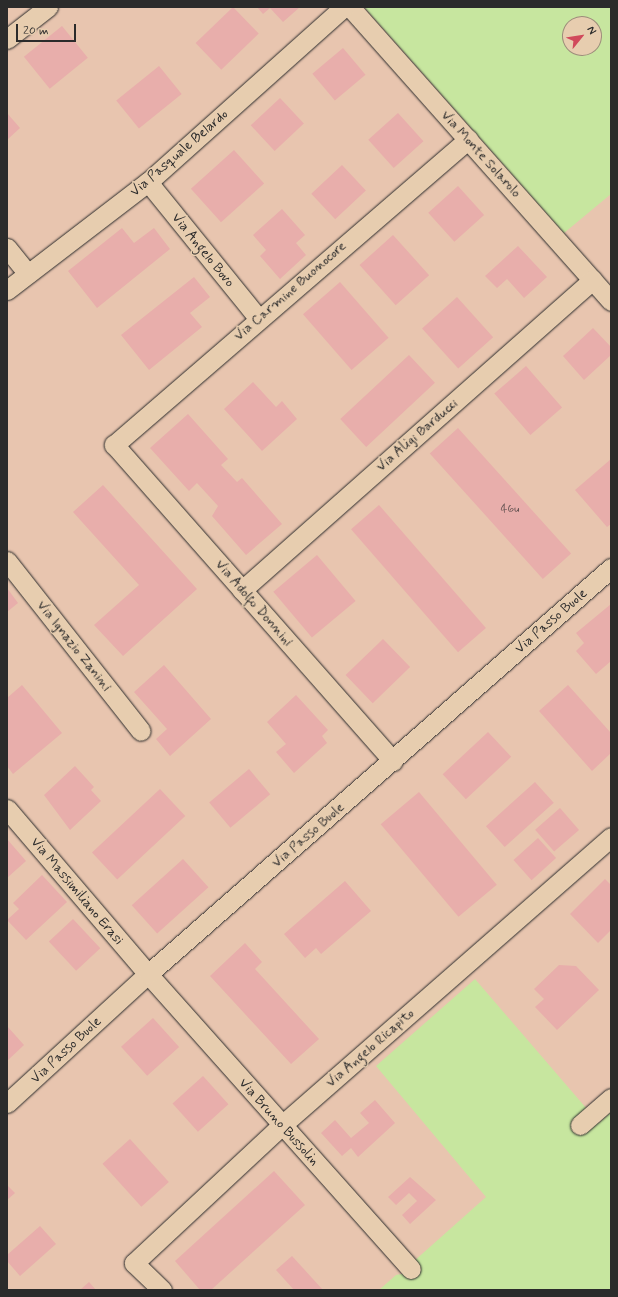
<!DOCTYPE html>
<html>
<head>
<meta charset="utf-8">
<style>
	body { margin:0 }
	#map { position:relative; width:618px; height:1297px; overflow:hidden; background:#e8c5af; font-family:Mynerve,sans-serif }
	div>[style] { position:absolute }
	[style*='--x'] { left:calc(var(--x)*1px); top:calc(var(--y)*1px); width:calc(var(--w)*1px); rotate:calc(var(--a)*1deg) }
	.green>* { inset:0; background:#c7e69f }
	.building>* { inset:0; background:#e8aeab; transform-origin:0 0 }
	.roads { filter:drop-shadow(0 0 1px #2b2b2b) drop-shadow(0 0 1px #2b2b2b) }
	.minor>* { height:19px; margin:-9.5px; padding:0 9.5px; transform-origin:9.5px; border-radius:9.5px; background:#e7cdaf }
	span { translate:-50% -50%; white-space:nowrap; text-align:center; line-height:1.15; -webkit-text-stroke:3px #e7cdaf; paint-order:stroke }
	.number-label { font-size:12px; color:#5a4c4b }
	.number-label span { -webkit-text-stroke-width:0 }
	.street-label { font-size:14px; color:#2b2b2b }
	.frame { position:absolute; inset:0; border:8px solid #2b2b2b; pointer-events:none }
	.north { position:absolute; left:562px; top:16px; width:40px; height:40px; box-sizing:border-box; background:#e7cdaf; border:1px solid #9c8c7a; border-radius:50%; rotate:60deg; font-size:11px; font-weight:700; line-height:16px; text-align:center; color:#2b2b2b }
	.north::after { content:''; display:block; margin:auto; width:14px; height:18px; background:#d1495b; clip-path:polygon(50% 0,100% 100%,50% 72%,0 100%) }
	.scale { position:absolute; left:16px; top:24px; width:60px; height:18px; box-sizing:border-box; border:2px solid #2b2b2b; border-top:0; padding-left:5px; font-size:12px; line-height:14px; white-space:nowrap; color:#2b2b2b; -webkit-text-stroke:3px #e7cdaf; paint-order:stroke }
</style>
</head>
<body>
<div id="map">
	<div class="green">
		<div style="clip-path:polygon(evenodd,364px 7px,611px 7px,611px 194px,564px 233px,364px 7px,570px 24px,594px 24px,594px 48px,570px 48px,570px 24px)"></div>
		<div style="clip-path:polygon(475px 979px,599px 1123px,611px 1112px,611px 1290px,379px 1290px,396px 1275px,416px 1271px,413px 1262px,486px 1197px,376px 1066px)"></div>
	</div>
	<div class="building">
		<div style="left:233px;top:7px;width:37px;height:52px;rotate:46deg"></div>
		<div style="clip-path:polygon(257px 7px,300px 7px,283px 22px,270px 8px,263px 14px)"></div>
		<div style="left:62px;top:26px;width:41px;height:49px;rotate:51deg"></div>
		<div style="left:343px;top:48px;width:35px;height:40px;rotate:50deg"></div>
		<div style="left:159px;top:66px;width:36px;height:55px;rotate:51deg"></div>
		<div style="left:280px;top:98px;width:35px;height:40px;rotate:47deg"></div>
		<div style="clip-path:polygon(7px 113px,20px 128px,7px 140px)"></div>
		<div style="left:398px;top:113px;width:38px;height:40px;rotate:48deg"></div>
		<div style="left:234px;top:150px;width:45px;height:58px;rotate:48deg"></div>
		<div style="left:342px;top:165px;width:35px;height:42px;rotate:47deg"></div>
		<div style="left:458px;top:186px;width:39px;height:40px;rotate:48deg"></div>
		<div style="clip-path:polygon(282px 209px,305px 235px,296px 243px,306px 255px,280px 279px,260px 256px,266px 250px,253px 235px)"></div>
		<div style="clip-path:polygon(122px 228px,134px 243px,154px 228px,170px 249px,97px 308px,68px 271px)"></div>
		<div style="left:393px;top:235px;width:54px;height:45px;rotate:48deg"></div>
		<div style="clip-path:polygon(518px 246px,547px 277px,524px 298px,507px 279px,497px 288px,485px 276px)"></div>
		<div style="clip-path:polygon(194px 277px,210px 297px,190px 313px,202px 327px,149px 370px,121px 335px)"></div>
		<div style="left:340px;top:282px;width:74px;height:49px;rotate:49deg"></div>
		<div style="left:457px;top:297px;width:54px;height:47px;rotate:48deg"></div>
		<div style="clip-path:polygon(593px 328px,611px 347px,611px 355px,584px 380px,563px 356px)"></div>
		<div style="left:409px;top:355px;width:38px;height:94px;rotate:47deg"></div>
		<div style="left:526px;top:366px;width:55px;height:42px;rotate:49deg"></div>
		<div style="clip-path:polygon(253px 382px,276px 407px,282px 401px,297px 419px,262px 451px,224px 409px)"></div>
		<div style="clip-path:polygon(188px 414px,228px 459px,221px 465px,237px 482px,242px 478px,282px 524px,246px 555px,212px 516px,218px 506px,197px 483px,189px 491px,150px 448px)"></div>
		<div style="left:458px;top:428px;width:169px;height:38px;rotate:48deg"></div>
		<div style="clip-path:polygon(611px 459px,611px 524px,607px 527px,575px 490px)"></div>
		<div style="clip-path:polygon(103px 485px,197px 589px,123px 656px,94px 625px,139px 585px,73px 512px)"></div>
		<div style="left:379px;top:505px;width:163px;height:37px;rotate:49deg"></div>
		<div style="left:317px;top:555px;width:60px;height:57px;rotate:50deg"></div>
		<div style="clip-path:polygon(7px 588px,18px 603px,7px 612px)"></div>
		<div style="clip-path:polygon(611px 604px,611px 661px,596px 674px,576px 651px,584px 643px,576px 633px)"></div>
		<div style="left:383px;top:639px;width:39px;height:52px;rotate:46deg"></div>
		<div style="clip-path:polygon(164px 665px,211px 719px,170px 756px,156px 739px,167px 729px,134px 692px)"></div>
		<div style="clip-path:polygon(22px 685px,62px 733px,13px 774px,7px 766px,7px 698px)"></div>
		<div style="clip-path:polygon(568px 685px,611px 733px,611px 753px,592px 771px,539px 711px)"></div>
		<div style="clip-path:polygon(296px 695px,328px 730px,322px 736px,327px 743px,294px 773px,276px 752px,286px 744px,267px 722px)"></div>
		<div style="left:488px;top:732px;width:34px;height:62px;rotate:47deg"></div>
		<div style="clip-path:polygon(75px 766px,94px 787px,91px 790px,101px 801px,70px 830px,44px 795px)"></div>
		<div style="left:249px;top:769px;width:33px;height:52px;rotate:50deg"></div>
		<div style="left:535px;top:782px;width:28px;height:66px;rotate:48deg"></div>
		<div style="left:160px;top:789px;width:37px;height:93px;rotate:47deg"></div>
		<div style="left:419px;top:792px;width:121px;height:50px;rotate:50deg"></div>
		<div style="left:560px;top:808px;width:29px;height:33px;rotate:49deg"></div>
		<div style="left:538px;top:838px;width:27px;height:33px;rotate:48deg"></div>
		<div style="clip-path:polygon(7px 839px,26px 861px,7px 878px)"></div>
		<div style="left:183px;top:859px;width:38px;height:69px;rotate:48deg"></div>
		<div style="clip-path:polygon(42px 875px,67px 902px,26px 940px,7px 920px,19px 909px,13px 903px)"></div>
		<div style="clip-path:polygon(605px 879px,611px 885px,611px 930px,598px 943px,570px 914px)"></div>
		<div style="clip-path:polygon(345px 881px,371px 911px,321px 954px,316px 948px,305px 958px,284px 934px)"></div>
		<div style="left:73px;top:919px;width:40px;height:33px;rotate:47deg"></div>
		<div style="clip-path:polygon(245px 943px,262px 962px,255px 969px,319px 1039px,291px 1064px,210px 976px)"></div>
		<div style="clip-path:polygon(559px 965px,576px 966px,599px 990px,557px 1030px,535px 1007px,544px 999px,534px 989px)"></div>
		<div style="left:153px;top:1018px;width:39px;height:43px;rotate:48deg"></div>
		<div style="clip-path:polygon(7px 1026px,24px 1045px,7px 1061px)"></div>
		<div style="left:203px;top:1076px;width:38px;height:41px;rotate:48deg"></div>
		<div style="clip-path:polygon(375px 1100px,395px 1123px,358px 1157px,351px 1148px,342px 1156px,321px 1133px,335px 1120px,351px 1138px,369px 1123px,360px 1113px)"></div>
		<div style="left:130px;top:1139px;width:58px;height:37px;rotate:48deg"></div>
		<div style="clip-path:polygon(274px 1171px,305px 1205px,211px 1290px,200px 1290px,175px 1261px)"></div>
		<div style="clip-path:polygon(410px 1177px,436px 1200px,410px 1224px,402px 1215px,417px 1201px,409px 1193px,396px 1205px,388px 1197px)"></div>
		<div style="clip-path:polygon(7px 1185px,15px 1193px,7px 1200px)"></div>
		<div style="clip-path:polygon(40px 1226px,56px 1244px,20px 1276px,7px 1261px,7px 1255px)"></div>
		<div style="clip-path:polygon(292px 1256px,323px 1290px,294px 1290px,276px 1270px)"></div>
		<div style="clip-path:polygon(89px 1282px,96px 1290px,80px 1290px)"></div>
	</div>
	<div class="roads">
		<div class="minor">
			<div style="--x:350;--y:7;--w:393;--a:48.4"></div>
			<div style="--x:7;--y:39;--w:52;--a:-38"></div>
			<div style="--x:148;--y:182;--w:175;--a:51"></div>
			<div style="--x:7;--y:248;--w:33;--a:51"></div>
			<div style="--x:7;--y:290;--w:178;--a:-37.5"></div>
			<div style="--x:148;--y:182;--w:263;--a:-41.8"></div>
			<div style="--x:7;--y:561;--w:216;--a:51.8"></div>
			<div style="--x:242;--y:590;--w:468;--a:-41.5"></div>
			<div style="--x:393;--y:761;--w:422;--a:-131.4"></div>
			<div style="--x:114;--y:445;--w:468;--a:-40.8"></div>
			<div style="--x:7;--y:809;--w:217;--a:49.5"></div>
			<div style="--x:148;--y:974;--w:395;--a:48.3"></div>
			<div style="--x:7;--y:1103;--w:191;--a:-42.5"></div>
			<div style="--x:148;--y:974;--w:616;--a:-41.25"></div>
			<div style="--x:580;--y:1125;--w:41;--a:-41.1"></div>
			<div style="--x:162;--y:1290;--w:39;--a:-136"></div>
			<div style="--x:134;--y:1263;--w:202;--a:-43"></div>
			<div style="--x:282;--y:1125;--w:437;--a:-41.2"></div>
		</div>
	</div>
	<div class="number-label">
		<span style="left:510px;top:510px">46u</span>
	</div>
	<div class="street-label">
		<span style="left:179px;top:153px;rotate:-41deg">Via Pasquale Belardo</span>
		<span style="left:481px;top:154px;rotate:48deg">Via Monte Solarolo</span>
		<span style="left:203px;top:250px;rotate:51deg">Via Angelo Bovo</span>
		<span style="left:290px;top:291px;rotate:-41deg">Via Carmine Buonocore</span>
		<span style="left:417px;top:435px;rotate:-41deg">Via Aligi Barducci</span>
		<span style="left:254px;top:603px;rotate:49deg">Via Adolfo Donnini</span>
		<span style="left:551px;top:621px;rotate:-41deg">Via Passo Buole</span>
		<span style="left:74px;top:646px;rotate:52deg">Via Ignazio Zanini</span>
		<span style="left:308px;top:835px;rotate:-41deg">Via Passo Buole</span>
		<span style="left:77px;top:891px;rotate:50deg">Via Massimiliano Erasi</span>
		<span style="left:370px;top:1048px;rotate:-41deg">Via Angelo Ricapito</span>
		<span style="left:66px;top:1050px;rotate:-43deg">Via Passo Buole</span>
		<span style="left:279px;top:1122px;rotate:48deg">Via Bruno Bussolin</span>
	</div>
	<div class="frame"></div>
	<div class="north">N</div>
	<div class="scale">20 m</div>
</div>
</body>
</html>
